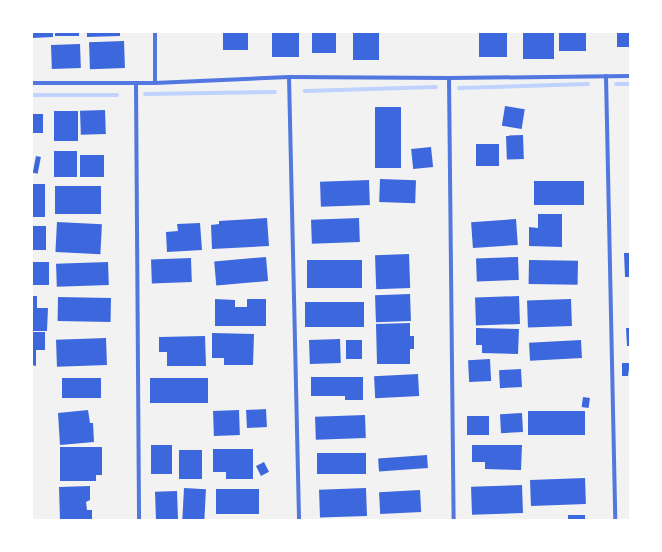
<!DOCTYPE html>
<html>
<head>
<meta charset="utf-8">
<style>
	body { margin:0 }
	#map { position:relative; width:662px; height:552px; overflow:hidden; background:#f2f2f2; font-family:Commissioner,sans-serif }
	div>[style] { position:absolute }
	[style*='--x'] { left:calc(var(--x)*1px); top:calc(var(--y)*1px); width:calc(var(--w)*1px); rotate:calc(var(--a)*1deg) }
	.stream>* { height:4px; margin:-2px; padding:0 2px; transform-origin:2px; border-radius:2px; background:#bfd3fe }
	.building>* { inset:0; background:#3d67dc; transform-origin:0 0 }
	.minor>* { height:4px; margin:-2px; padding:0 2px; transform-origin:2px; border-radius:2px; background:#5277de }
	span { translate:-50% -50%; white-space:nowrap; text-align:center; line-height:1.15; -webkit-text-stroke:3px #fff; paint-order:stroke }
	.frame { position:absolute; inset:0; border:33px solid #fff; pointer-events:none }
</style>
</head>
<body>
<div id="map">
	<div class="stream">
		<div style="--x:616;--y:84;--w:14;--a:0"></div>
		<div style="--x:459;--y:88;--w:129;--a:-1.8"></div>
		<div style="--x:305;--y:91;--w:131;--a:-1.7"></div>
		<div style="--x:145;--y:94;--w:130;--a:-0.9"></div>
		<div style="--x:32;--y:95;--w:85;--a:0"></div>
	</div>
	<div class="building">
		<div style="clip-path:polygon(32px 32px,53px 32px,53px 37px,32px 38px)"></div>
		<div style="left:55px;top:32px;width:24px;height:4px"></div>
		<div style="clip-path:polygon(87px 32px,120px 32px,120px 36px,87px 37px)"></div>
		<div style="left:223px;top:32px;width:25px;height:18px"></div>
		<div style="left:272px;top:32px;width:27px;height:25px"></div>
		<div style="left:312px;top:32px;width:24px;height:21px"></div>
		<div style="left:353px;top:32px;width:26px;height:28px"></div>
		<div style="left:479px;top:32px;width:28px;height:25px"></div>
		<div style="left:523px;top:32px;width:31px;height:27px"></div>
		<div style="left:559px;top:32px;width:27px;height:19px"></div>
		<div style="left:617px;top:32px;width:13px;height:15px"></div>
		<div style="left:124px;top:41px;width:27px;height:35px;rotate:88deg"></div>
		<div style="left:80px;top:44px;width:24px;height:29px;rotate:88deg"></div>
		<div style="left:505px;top:106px;width:20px;height:20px;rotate:9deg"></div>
		<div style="left:375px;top:107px;width:26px;height:61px"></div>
		<div style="left:105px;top:110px;width:24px;height:25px;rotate:88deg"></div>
		<div style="left:54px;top:111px;width:24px;height:30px"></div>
		<div style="left:32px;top:114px;width:11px;height:19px"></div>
		<div style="left:523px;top:135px;width:24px;height:17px;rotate:88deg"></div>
		<div style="left:476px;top:144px;width:23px;height:22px"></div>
		<div style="left:431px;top:147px;width:20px;height:20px;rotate:84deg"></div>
		<div style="left:54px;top:151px;width:23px;height:26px"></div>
		<div style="left:80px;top:155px;width:24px;height:22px"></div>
		<div style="left:36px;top:156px;width:5px;height:17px;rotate:11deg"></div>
		<div style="left:380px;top:179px;width:36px;height:23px;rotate:2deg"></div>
		<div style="left:369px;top:180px;width:25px;height:49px;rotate:88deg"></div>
		<div style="left:534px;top:181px;width:50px;height:24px"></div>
		<div style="left:32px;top:184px;width:13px;height:33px"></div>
		<div style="left:55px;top:186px;width:46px;height:28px"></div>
		<div style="clip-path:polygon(538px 214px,562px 214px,562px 247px,529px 246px,529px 227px,538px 228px)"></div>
		<div style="clip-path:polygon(267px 218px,269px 246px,212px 249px,211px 225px,219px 224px,219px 221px)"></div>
		<div style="left:359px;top:218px;width:24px;height:48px;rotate:88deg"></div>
		<div style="left:516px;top:219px;width:26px;height:45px;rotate:86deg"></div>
		<div style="left:57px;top:222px;width:45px;height:30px;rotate:3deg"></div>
		<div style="clip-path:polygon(200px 223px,202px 250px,167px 252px,166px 232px,178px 231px,177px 224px)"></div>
		<div style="left:32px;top:226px;width:14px;height:24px"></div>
		<div style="clip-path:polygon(624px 253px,630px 253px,630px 277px,625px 277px)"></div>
		<div style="left:409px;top:254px;width:34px;height:34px;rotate:88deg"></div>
		<div style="left:266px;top:257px;width:24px;height:52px;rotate:85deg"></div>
		<div style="left:518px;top:257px;width:23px;height:42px;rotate:88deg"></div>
		<div style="left:191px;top:258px;width:24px;height:40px;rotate:88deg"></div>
		<div style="left:307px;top:260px;width:55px;height:28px"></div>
		<div style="left:529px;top:260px;width:49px;height:24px;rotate:1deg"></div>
		<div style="left:32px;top:262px;width:17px;height:23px"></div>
		<div style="left:108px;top:262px;width:23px;height:52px;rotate:88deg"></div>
		<div style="left:410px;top:294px;width:27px;height:35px;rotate:88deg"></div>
		<div style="clip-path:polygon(32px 296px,37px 296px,37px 308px,48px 308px,47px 331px,32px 331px)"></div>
		<div style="left:519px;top:296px;width:28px;height:44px;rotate:88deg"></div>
		<div style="left:58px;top:297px;width:53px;height:24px;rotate:1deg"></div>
		<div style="clip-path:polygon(215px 299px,235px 300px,235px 307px,247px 307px,247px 299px,266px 299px,266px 326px,215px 326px)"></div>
		<div style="left:571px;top:299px;width:27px;height:44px;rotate:88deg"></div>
		<div style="left:305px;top:302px;width:59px;height:25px"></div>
		<div style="clip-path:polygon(410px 323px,410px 336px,414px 336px,414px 349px,410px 349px,410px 364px,377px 364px,376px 324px)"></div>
		<div style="clip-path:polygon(476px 328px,519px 329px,518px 354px,482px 353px,482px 345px,476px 345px)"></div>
		<div style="clip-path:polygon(626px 328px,630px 328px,630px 346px,627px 346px)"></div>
		<div style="clip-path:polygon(32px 332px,45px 332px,45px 350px,36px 350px,36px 366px,32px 365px)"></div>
		<div style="clip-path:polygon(212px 333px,254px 334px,253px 365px,224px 365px,224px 358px,212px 358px)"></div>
		<div style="clip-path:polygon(205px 336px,206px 366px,167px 366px,167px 352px,159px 352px,159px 337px)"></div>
		<div style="left:106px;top:338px;width:27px;height:50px;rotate:88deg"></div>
		<div style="left:340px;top:339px;width:24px;height:31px;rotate:88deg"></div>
		<div style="left:346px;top:340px;width:16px;height:19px"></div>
		<div style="left:581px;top:340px;width:18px;height:52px;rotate:87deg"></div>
		<div style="left:490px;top:359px;width:22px;height:22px;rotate:87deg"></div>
		<div style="clip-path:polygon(622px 363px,630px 363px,628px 376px,622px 376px)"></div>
		<div style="left:521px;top:369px;width:18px;height:22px;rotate:87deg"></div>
		<div style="left:418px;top:374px;width:22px;height:44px;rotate:87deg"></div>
		<div style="clip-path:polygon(311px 377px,363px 377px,363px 400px,345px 400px,345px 396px,311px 396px)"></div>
		<div style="left:62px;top:378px;width:39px;height:20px"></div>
		<div style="left:150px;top:378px;width:58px;height:25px"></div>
		<div style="left:583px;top:397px;width:7px;height:10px;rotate:8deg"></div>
		<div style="left:266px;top:409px;width:18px;height:20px;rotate:87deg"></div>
		<div style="clip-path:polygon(88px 410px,90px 423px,93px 423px,94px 442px,60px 445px,58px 413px)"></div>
		<div style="left:239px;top:410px;width:25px;height:26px;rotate:88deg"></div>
		<div style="left:528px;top:411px;width:57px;height:24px"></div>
		<div style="left:522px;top:413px;width:19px;height:22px;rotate:87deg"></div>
		<div style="left:365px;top:415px;width:23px;height:50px;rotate:88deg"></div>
		<div style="left:467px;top:416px;width:22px;height:19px"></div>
		<div style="left:151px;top:445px;width:21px;height:29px"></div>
		<div style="clip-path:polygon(472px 445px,522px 445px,521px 470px,485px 469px,485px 462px,472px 462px)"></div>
		<div style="clip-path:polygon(60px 447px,102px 447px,102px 475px,96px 475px,96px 481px,60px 481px)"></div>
		<div style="clip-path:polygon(213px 449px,253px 449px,253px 479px,226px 479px,226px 472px,213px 472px)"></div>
		<div style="left:179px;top:450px;width:23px;height:29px"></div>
		<div style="left:317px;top:453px;width:49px;height:21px"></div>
		<div style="left:427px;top:455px;width:13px;height:49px;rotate:86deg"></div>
		<div style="left:264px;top:462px;width:11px;height:9px;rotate:63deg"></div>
		<div style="left:585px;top:478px;width:26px;height:55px;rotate:88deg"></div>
		<div style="left:522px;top:485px;width:28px;height:51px;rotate:88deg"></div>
		<div style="clip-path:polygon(90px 486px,90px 500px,86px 502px,87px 510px,92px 510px,92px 520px,60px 520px,59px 487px)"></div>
		<div style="left:184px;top:488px;width:22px;height:31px;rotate:3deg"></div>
		<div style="left:366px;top:488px;width:28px;height:47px;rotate:88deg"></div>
		<div style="left:216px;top:489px;width:43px;height:25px"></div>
		<div style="left:420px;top:490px;width:22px;height:41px;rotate:87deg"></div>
		<div style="left:177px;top:491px;width:29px;height:22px;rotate:88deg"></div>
		<div style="left:568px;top:515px;width:17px;height:5px"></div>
	</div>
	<div class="minor">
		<div style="--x:155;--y:32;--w:51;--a:90"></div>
		<div style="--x:606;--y:76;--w:444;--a:88.8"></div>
		<div style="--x:289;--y:77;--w:443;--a:88.7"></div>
		<div style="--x:449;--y:78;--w:442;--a:89.4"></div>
		<div style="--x:32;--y:83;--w:123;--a:0"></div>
		<div style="--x:155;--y:83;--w:134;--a:-2.6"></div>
		<div style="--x:289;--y:77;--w:160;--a:0.4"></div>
		<div style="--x:449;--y:78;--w:181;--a:-0.6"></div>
		<div style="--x:136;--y:83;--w:437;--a:89.6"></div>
	</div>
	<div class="frame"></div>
</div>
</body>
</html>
